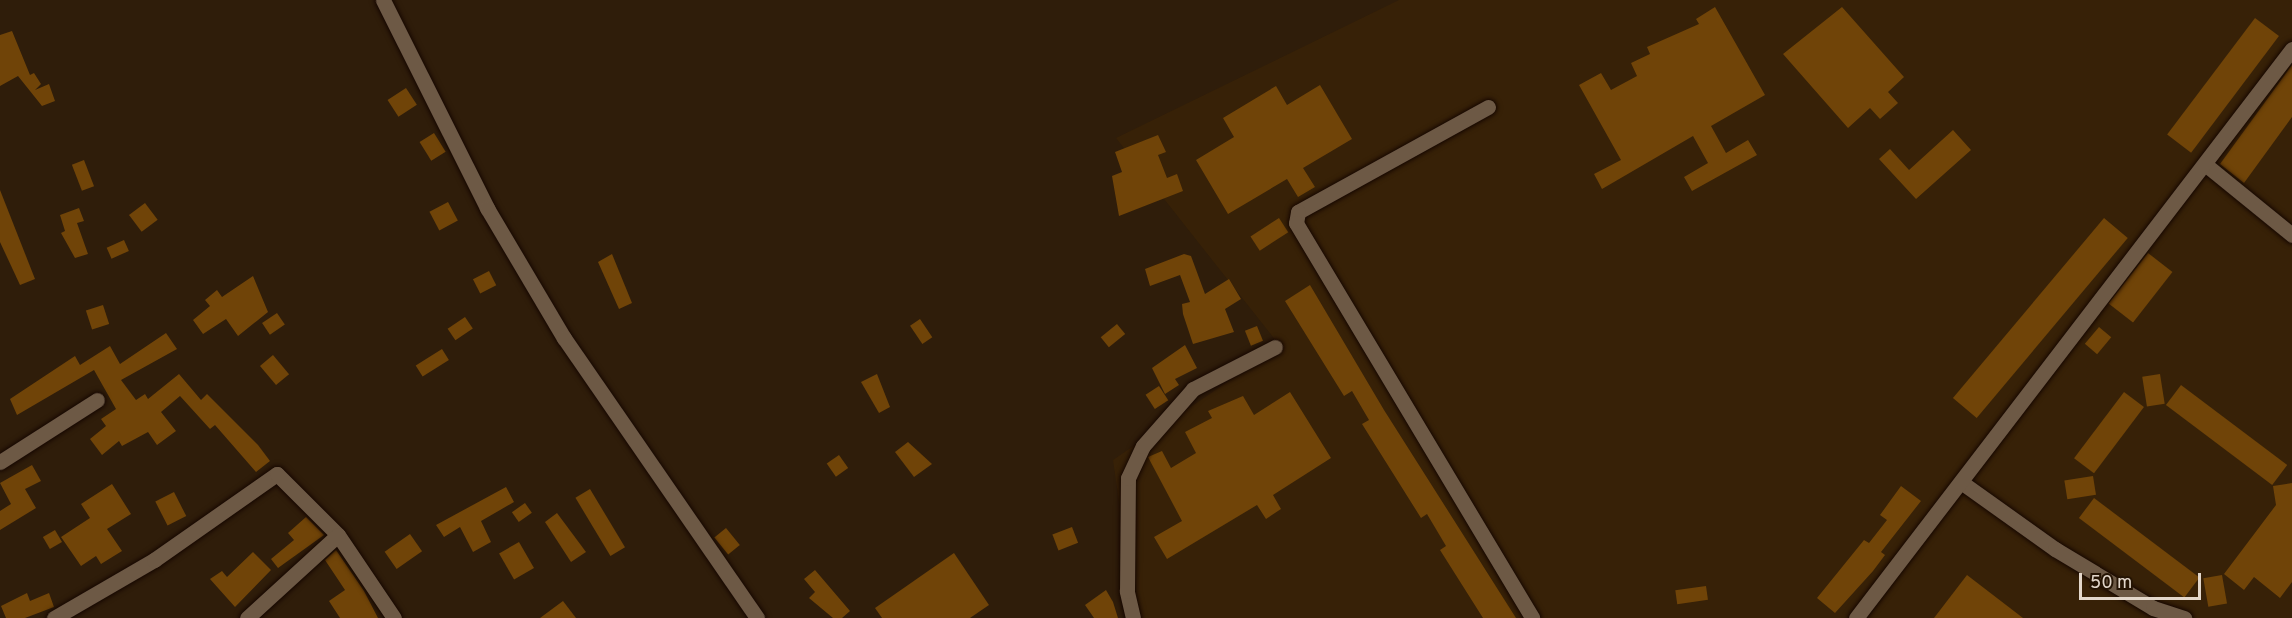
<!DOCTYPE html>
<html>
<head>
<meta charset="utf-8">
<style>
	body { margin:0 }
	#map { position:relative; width:2292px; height:618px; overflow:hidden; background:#2f1d0a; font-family:Overpass,sans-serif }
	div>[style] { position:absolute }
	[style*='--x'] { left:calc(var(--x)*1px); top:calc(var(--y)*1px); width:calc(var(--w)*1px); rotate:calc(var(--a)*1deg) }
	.built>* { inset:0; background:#372107 }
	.building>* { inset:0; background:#704408; transform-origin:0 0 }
	.roads { filter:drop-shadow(0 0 2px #160700) drop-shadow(0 0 2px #160700) }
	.minor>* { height:15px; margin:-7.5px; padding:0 7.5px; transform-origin:7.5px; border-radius:7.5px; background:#6d5945 }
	span { translate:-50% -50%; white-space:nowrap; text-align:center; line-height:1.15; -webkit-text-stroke:5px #251403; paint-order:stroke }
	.scale { position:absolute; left:2079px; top:573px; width:122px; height:27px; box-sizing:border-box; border:3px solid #e3d7cb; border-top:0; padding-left:8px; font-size:18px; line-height:21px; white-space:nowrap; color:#e3d7cb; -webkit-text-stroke:4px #251403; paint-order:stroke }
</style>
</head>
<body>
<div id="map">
	<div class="built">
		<div style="clip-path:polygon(1399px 0,2292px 0,2292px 618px,1136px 618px,1113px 460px,1280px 346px,1116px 138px)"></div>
	</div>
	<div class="building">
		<div style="clip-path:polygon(1715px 7px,1765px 95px,1711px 126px,1726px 153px,1748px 140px,1757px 155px,1692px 191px,1684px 177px,1708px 163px,1693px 136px,1602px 189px,1594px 174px,1621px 160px,1579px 85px,1601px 73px,1611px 90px,1637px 76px,1631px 63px,1650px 54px,1647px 47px,1699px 24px,1696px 19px)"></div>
		<div style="clip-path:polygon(1842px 7px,1904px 77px,1888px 92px,1898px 103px,1880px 119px,1870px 108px,1848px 128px,1783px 54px)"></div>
		<div style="left:2255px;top:18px;width:30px;height:146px;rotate:37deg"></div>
		<div style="clip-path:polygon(12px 31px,30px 75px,34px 73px,41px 84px,35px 90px,49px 84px,55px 101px,42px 106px,18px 76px,0 86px,0 35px)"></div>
		<div style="clip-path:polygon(2292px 65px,2292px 117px,2244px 183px,2220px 164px)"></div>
		<div style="clip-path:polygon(1320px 85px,1352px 139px,1303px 168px,1315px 187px,1298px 197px,1287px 179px,1228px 214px,1196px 160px,1234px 137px,1223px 118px,1276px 86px,1287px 105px)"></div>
		<div style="left:406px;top:88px;width:20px;height:22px;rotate:57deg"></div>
		<div style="clip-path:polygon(1953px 130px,1971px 150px,1916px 199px,1879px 159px,1890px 149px,1909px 170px)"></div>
		<div style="left:434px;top:133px;width:22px;height:17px;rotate:58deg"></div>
		<div style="clip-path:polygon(1158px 135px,1166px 152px,1158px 155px,1167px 178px,1177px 174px,1183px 191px,1119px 216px,1112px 176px,1122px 172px,1115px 152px)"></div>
		<div style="left:84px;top:160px;width:28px;height:13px;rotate:69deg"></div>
		<div style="clip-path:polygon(0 190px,35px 279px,20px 285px,0 242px)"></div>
		<div style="left:448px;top:202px;width:21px;height:21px;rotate:62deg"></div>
		<div style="left:145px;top:203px;width:21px;height:20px;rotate:53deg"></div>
		<div style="clip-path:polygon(79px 208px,84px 221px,77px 223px,88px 254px,75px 258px,61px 233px,65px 231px,60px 215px)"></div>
		<div style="left:1279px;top:218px;width:17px;height:34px;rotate:57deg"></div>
		<div style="left:2104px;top:218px;width:31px;height:235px;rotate:40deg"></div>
		<div style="left:124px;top:240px;width:12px;height:19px;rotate:66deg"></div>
		<div style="left:2148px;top:253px;width:31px;height:64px;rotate:38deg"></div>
		<div style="clip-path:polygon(612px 254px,632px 303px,619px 309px,598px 262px)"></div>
		<div style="clip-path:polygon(1184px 254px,1191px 256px,1205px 294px,1229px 279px,1241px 299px,1225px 309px,1234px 332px,1193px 344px,1183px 314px,1182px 304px,1190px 302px,1180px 275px,1150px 286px,1145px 269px)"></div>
		<div style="left:489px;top:271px;width:16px;height:18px;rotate:63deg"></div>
		<div style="clip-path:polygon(253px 276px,268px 312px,238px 336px,226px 319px,203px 334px,193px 320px,210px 306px,205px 300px,217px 290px,222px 297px)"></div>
		<div style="clip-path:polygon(1310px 285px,1384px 410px,1516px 618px,1483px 618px,1440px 550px,1446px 546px,1427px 514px,1421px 518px,1362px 424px,1369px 420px,1352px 391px,1344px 396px,1285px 301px)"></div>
		<div style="left:103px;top:305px;width:20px;height:18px;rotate:72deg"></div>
		<div style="left:277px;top:313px;width:14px;height:18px;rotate:56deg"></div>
		<div style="left:465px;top:317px;width:14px;height:21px;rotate:56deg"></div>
		<div style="left:920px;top:319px;width:22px;height:12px;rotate:56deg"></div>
		<div style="left:1117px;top:324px;width:13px;height:21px;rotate:51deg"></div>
		<div style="left:1257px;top:326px;width:16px;height:13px;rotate:68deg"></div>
		<div style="left:2099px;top:327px;width:16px;height:22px;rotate:40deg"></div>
		<div style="clip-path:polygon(166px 333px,177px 349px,121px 380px,136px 400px,145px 394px,148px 399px,179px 374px,201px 400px,207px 394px,258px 445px,270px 461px,256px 472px,215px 425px,210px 429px,180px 396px,161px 412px,176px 431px,157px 445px,148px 432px,122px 446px,119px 441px,102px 455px,90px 439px,106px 426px,101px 419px,116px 409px,94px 370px,17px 415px,10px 399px,75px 356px,80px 365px,110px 346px,120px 364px)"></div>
		<div style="clip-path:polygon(1185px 345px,1197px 368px,1175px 379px,1179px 385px,1165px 394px,1152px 368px)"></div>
		<div style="left:442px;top:349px;width:13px;height:31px;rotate:58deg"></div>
		<div style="left:273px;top:355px;width:25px;height:17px;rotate:50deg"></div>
		<div style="clip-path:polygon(877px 374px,890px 407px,879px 413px,861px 382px)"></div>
		<div style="left:2160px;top:374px;width:30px;height:18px;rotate:81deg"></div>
		<div style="left:2181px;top:385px;width:133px;height:25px;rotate:37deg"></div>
		<div style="left:1159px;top:386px;width:17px;height:16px;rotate:57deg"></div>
		<div style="clip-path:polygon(1290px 392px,1331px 458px,1273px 495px,1281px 509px,1266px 519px,1257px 505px,1167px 559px,1154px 537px,1182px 521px,1148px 457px,1162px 451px,1171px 468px,1196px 453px,1185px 432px,1212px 418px,1208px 411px,1243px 396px,1254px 415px)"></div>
		<div style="left:2124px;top:392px;width:25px;height:83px;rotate:37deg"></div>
		<div style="clip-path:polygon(908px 442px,932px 464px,914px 477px,895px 452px)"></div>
		<div style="left:839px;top:455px;width:16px;height:15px;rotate:55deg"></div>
		<div style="clip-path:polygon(32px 465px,41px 481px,25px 489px,36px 508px,0 530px,0 511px,11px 504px,0 483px)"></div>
		<div style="left:2093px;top:476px;width:19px;height:29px;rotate:81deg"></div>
		<div style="clip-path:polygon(2292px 483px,2292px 582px,2280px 598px,2254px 577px,2244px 590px,2224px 574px,2276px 505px,2273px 486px)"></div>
		<div style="clip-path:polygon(112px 484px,131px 514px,107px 529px,122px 551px,101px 564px,96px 556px,81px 566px,61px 537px,90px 518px,81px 504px)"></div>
		<div style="clip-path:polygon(1901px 486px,1921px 501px,1881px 552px,1885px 555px,1873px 571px,1835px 613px,1817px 598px,1864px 540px,1869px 543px,1887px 520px,1880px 515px)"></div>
		<div style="clip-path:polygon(506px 487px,514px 502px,481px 521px,491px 542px,473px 552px,460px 527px,444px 537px,436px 525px)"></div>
		<div style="left:590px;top:489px;width:68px;height:17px;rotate:59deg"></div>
		<div style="left:174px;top:492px;width:27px;height:21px;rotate:63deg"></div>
		<div style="left:2094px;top:498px;width:132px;height:25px;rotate:37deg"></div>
		<div style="left:525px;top:503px;width:12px;height:16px;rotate:55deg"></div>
		<div style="clip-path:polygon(557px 513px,586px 552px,571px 562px,545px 522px)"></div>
		<div style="clip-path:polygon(306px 517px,324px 535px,278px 568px,271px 559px,294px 540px,288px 533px)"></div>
		<div style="left:1072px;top:527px;width:17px;height:21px;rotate:69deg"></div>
		<div style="left:726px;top:528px;width:22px;height:15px;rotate:51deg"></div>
		<div style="left:55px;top:530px;width:14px;height:14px;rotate:60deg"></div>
		<div style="left:410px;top:534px;width:21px;height:31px;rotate:55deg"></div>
		<div style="left:519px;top:542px;width:30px;height:23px;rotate:60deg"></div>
		<div style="clip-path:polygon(336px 550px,364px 591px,378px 618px,340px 618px,329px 601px,345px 590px,325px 560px)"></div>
		<div style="clip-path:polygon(253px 552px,271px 570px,235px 607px,210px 579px,222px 571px,227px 577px)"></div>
		<div style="clip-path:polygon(954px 553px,989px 605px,970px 618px,882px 618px,875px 608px)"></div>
		<div style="clip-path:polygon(815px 570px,850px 611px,842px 618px,833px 618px,809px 598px,815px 592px,804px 579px)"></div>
		<div style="clip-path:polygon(1967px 575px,2023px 618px,1934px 618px)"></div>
		<div style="left:2222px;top:575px;width:29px;height:19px;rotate:80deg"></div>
		<div style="left:1706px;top:586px;width:14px;height:31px;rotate:82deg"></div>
		<div style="clip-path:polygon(1106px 590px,1113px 602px,1118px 618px,1094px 618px,1085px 605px)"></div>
		<div style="clip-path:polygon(27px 593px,30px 601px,49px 593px,54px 607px,25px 618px,6px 618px,1px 606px)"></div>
		<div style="clip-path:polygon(563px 601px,576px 618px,540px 618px)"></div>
	</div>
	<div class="roads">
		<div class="minor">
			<div style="--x:383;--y:0;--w:233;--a:63.4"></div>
			<div style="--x:487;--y:208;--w:151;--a:59.4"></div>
			<div style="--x:564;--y:338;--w:340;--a:55.4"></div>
			<div style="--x:1488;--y:107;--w:217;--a:151.1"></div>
			<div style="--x:1298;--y:212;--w:11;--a:100"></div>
			<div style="--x:1296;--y:223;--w:460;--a:59.1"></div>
			<div style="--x:2206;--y:165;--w:111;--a:39.1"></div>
			<div style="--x:0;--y:462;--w:115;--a:-32.6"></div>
			<div style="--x:1961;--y:482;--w:115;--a:35.5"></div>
			<div style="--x:2055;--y:549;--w:114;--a:31"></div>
			<div style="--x:2153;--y:608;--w:33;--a:18"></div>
			<div style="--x:54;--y:618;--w:116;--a:-30.1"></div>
			<div style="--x:154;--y:560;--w:150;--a:-35"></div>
			<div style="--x:277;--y:474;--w:86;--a:45"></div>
			<div style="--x:338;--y:535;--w:100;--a:56"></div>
			<div style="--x:247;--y:618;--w:123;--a:-42.4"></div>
			<div style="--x:1133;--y:618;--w:28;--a:-103"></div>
			<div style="--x:1127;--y:591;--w:113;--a:-89.5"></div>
			<div style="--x:1128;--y:478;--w:35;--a:-65"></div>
			<div style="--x:1143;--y:446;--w:76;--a:-48.7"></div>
			<div style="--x:1193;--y:389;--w:92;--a:-27.1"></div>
			<div style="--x:1856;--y:618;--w:717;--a:-52.54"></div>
		</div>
	</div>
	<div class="scale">50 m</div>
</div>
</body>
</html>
